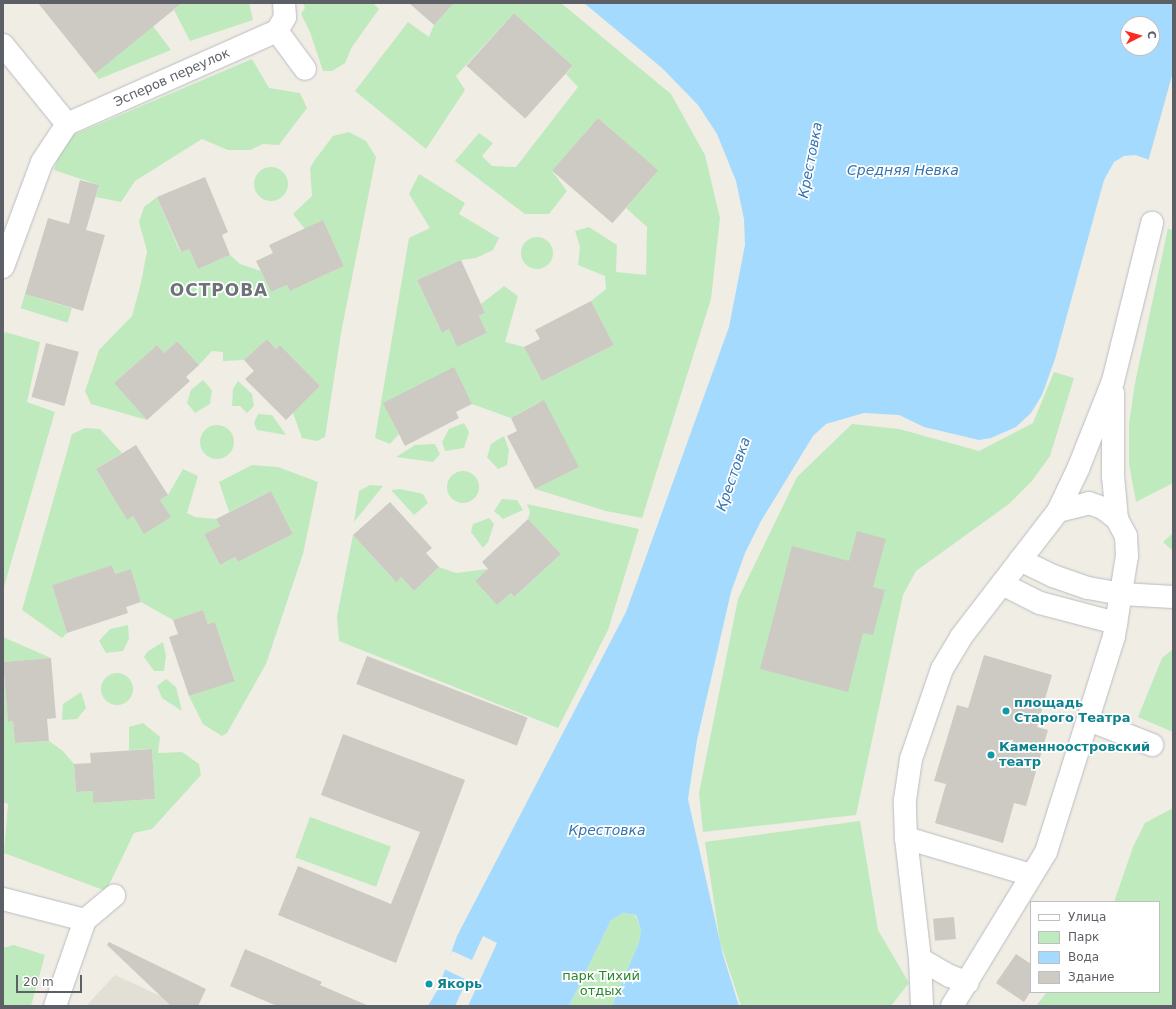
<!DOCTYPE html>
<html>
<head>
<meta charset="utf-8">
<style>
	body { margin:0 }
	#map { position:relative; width:1176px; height:1009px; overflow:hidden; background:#f0ede4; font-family:"DejaVu Sans",sans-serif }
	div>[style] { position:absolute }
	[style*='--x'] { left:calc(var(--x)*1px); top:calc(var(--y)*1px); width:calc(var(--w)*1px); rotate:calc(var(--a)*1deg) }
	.education>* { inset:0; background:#e2dfd4 }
	.green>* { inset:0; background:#bfeabe; transform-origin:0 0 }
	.round { border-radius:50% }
	.water>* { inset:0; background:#a5daff }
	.pier>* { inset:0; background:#f0ede4 }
	.building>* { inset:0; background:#cdcac3; transform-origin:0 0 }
	.roads { filter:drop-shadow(0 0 1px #b9bcc1) drop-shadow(0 0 1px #b9bcc1) }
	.minor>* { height:22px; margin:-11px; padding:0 11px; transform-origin:11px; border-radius:11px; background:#fff }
	.dots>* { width:11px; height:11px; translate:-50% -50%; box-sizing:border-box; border:2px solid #fff; border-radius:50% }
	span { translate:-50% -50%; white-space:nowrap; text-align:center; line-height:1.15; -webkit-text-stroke:3.5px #fff; paint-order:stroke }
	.street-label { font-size:13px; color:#5c6066 }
	.culture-label { font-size:13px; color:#0d838f; font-weight:700 }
	.left { translate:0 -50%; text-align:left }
	.park-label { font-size:13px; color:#2c852e }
	.water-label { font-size:14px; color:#3574b2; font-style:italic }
	.district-label { font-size:17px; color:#6d7378; font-weight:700; letter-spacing:1px }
	.frame { position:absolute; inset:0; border:4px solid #5c6066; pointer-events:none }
	.legend { position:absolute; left:1030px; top:901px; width:130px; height:92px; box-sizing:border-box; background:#fff; border:1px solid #bebfc2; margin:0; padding:5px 7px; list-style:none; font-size:12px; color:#5c6066 }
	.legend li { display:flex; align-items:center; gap:8px; height:20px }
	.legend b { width:20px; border:1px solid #bebfc2 }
	.north { position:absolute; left:1120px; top:16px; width:40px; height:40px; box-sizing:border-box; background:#fff; border:1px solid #bebfc2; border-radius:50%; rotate:84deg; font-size:11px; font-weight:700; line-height:16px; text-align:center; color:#5c6066 }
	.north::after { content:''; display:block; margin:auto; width:14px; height:18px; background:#fa2c1f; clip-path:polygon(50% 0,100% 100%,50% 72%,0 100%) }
	.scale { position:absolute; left:16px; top:975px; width:66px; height:18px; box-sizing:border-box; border:2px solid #5c6066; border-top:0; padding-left:5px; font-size:12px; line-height:14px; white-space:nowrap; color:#5c6066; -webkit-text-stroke:3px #fff; paint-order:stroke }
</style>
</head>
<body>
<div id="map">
	<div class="education">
		<div style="clip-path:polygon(115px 975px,182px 1006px,86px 1006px)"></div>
	</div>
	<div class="green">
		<div style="clip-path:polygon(182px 3px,249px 3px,253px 20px,190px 41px,174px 10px)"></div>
		<div style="clip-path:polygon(303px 3px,373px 3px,379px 9px,352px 47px,345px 63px,332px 71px,323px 71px,310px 32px,301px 14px,305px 8px)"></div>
		<div style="clip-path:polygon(454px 3px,561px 3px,671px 94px,705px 155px,720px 218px,711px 299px,642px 518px,606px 511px,535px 489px,579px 467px,538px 403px,511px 418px,472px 404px,437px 376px,384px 403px,399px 434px,390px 444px,375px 438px,409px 238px,430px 228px,409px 194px,419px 174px,465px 203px,459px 214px,499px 238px,493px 250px,476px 258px,461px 260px,417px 280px,442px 333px,449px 329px,457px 347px,487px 333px,479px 316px,485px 313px,481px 304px,504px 286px,518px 296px,505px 342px,524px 347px,539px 375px,558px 373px,614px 345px,591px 301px,606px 289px,605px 276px,578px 265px,580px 247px,575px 231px,589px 227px,617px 245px,616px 272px,646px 275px,647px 227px,626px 208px,658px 171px,598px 118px,552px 171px,567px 191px,549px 214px,525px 214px,455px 161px,479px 133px,493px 143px,482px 156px,492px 166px,516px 167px,578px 87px,566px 74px,573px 66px,514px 13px,456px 76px,465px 90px,426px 149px,355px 91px,408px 22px,429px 37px,434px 25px)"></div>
		<div style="clip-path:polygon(153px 26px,171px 50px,99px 79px,95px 74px)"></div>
		<div style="clip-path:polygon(252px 59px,269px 88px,300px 93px,307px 108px,279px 145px,263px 144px,250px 150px,228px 150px,202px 139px,135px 181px,121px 202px,96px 197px,99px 185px,54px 170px,64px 139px)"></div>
		<div style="clip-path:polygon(349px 132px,366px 141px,376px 157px,341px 333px,325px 437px,317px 441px,302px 438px,293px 413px,320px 386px,280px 345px,276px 349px,267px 339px,244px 360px,223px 361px,223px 352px,212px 351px,199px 365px,177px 341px,164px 353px,157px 345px,114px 383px,147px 420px,91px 404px,85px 391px,99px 350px,132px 316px,141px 283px,147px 251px,139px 222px,144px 207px,157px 197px,180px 252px,189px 249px,198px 269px,230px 255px,240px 264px,261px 271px,271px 292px,287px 285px,290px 291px,344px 266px,323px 220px,305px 229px,293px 214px,312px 196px,310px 168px,314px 161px,333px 136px)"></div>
		<div class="round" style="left:254px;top:167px;width:34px;height:34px"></div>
		<div style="clip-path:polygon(1173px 211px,1168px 229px,1173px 230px,1173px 483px,1136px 502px,1129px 464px,1129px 424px,1135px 383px,1168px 228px)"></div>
		<div class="round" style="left:521px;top:237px;width:32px;height:32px"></div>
		<div style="left:25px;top:294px;width:49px;height:15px;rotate:17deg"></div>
		<div style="clip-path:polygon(5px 332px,40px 342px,27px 402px,55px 412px,3px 590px,3px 339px)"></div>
		<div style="clip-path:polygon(1054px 372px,1074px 378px,1050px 456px,1032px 481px,1009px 504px,916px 571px,903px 595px,856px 815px,703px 832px,699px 793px,738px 599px,797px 477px,852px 424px,899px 429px,979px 451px,1033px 423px)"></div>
		<div style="clip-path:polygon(203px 380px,212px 390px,210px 404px,195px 413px,187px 403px,191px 390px)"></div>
		<div style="clip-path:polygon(238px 381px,252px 394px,254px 406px,247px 413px,240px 406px,232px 406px,233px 389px)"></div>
		<div style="clip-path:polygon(258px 414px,272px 415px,286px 435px,257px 430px,254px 423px)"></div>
		<div style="clip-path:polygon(464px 423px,469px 432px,464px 448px,445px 451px,442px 442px,449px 429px)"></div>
		<div class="round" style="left:200px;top:425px;width:34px;height:34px"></div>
		<div style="clip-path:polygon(85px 428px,100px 429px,122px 453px,96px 469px,127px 520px,133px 516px,144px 533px,171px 517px,160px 500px,168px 495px,183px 469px,198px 476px,187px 513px,195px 517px,216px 519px,220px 526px,204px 534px,220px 565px,235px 557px,238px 562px,293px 534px,271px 491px,229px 512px,219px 482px,252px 465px,278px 467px,318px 482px,303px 554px,266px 664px,227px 733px,222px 736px,203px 724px,189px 696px,235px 680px,215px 622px,208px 624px,203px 610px,173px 620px,141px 602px,131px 569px,115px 574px,112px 565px,52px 585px,67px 633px,62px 638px,22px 610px,72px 434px)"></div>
		<div style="clip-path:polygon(504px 436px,509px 450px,507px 465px,498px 469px,487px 457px,491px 444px)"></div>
		<div style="clip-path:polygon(435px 444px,440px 454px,433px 462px,396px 457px,415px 445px)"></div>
		<div class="round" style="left:447px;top:471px;width:32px;height:32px"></div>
		<div style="clip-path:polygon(370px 485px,383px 486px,354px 522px,359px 491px)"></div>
		<div style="clip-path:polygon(400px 489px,423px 494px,428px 503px,414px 515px,391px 490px)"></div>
		<div style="clip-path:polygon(502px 499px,517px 500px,523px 510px,503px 519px,494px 511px)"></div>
		<div style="clip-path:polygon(527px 504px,639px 529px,608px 630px,558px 728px,339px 641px,337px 616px,353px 535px,395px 581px,401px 577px,414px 591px,439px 567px,456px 573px,488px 569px,475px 581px,497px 605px,511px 593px,514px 597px,561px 554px,528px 519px,530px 512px)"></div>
		<div style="clip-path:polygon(489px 518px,494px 524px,488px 542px,483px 548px,471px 532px,473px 524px)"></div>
		<div style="clip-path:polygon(1173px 533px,1173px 551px,1163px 542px)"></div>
		<div style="clip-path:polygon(128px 625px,129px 639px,123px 651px,106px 653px,99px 641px,110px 629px)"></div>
		<div style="clip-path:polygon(3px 637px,51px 658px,3px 662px)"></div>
		<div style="clip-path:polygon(163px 642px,166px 656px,164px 671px,154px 671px,144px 657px,147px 652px)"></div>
		<div style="clip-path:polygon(1173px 649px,1173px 732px,1138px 717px,1162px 658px)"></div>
		<div style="clip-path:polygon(3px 665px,8px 722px,13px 721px,15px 743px,49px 741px,63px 751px,74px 764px,76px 792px,93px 791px,94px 803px,155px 799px,152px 749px,129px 750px,129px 727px,143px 723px,160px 737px,158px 753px,182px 752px,199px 764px,201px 775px,152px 829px,134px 833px,106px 891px,4px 853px,8px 804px,3px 802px)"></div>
		<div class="round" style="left:101px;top:673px;width:32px;height:32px"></div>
		<div style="clip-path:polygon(166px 679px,176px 687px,182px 711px,162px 698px,157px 686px)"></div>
		<div style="clip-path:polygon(81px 692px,86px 708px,77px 719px,62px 720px,63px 704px)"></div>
		<div style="clip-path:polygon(1171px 809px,1173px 810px,1173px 1006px,1036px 1006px,1047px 992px,1159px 992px,1159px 902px,1114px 902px,1133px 847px,1145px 823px)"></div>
		<div style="left:310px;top:817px;width:86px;height:43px;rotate:20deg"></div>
		<div style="clip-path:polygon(860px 821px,878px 930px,909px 983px,891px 1006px,741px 1006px,720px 942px,705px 842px)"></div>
		<div style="clip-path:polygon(623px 913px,635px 915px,641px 930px,639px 942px,612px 1006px,569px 1006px,611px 920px)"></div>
		<div style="clip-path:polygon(14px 945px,45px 955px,31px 1006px,3px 1006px,3px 948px)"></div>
	</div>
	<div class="water">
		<div style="clip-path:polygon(evenodd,584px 3px,1173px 3px,1173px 168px,1135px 155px,1124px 156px,1114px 162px,1104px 180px,1055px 359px,1042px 395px,1031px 413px,1016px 427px,991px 438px,979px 440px,924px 427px,899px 415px,864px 413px,826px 424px,813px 436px,761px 521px,745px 553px,731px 592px,697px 740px,688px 799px,723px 955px,739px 1006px,612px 1006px,639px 942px,641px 930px,636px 915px,623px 913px,611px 920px,569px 1006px,428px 1006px,438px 989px,457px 936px,626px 612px,729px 327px,745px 245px,744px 219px,736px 181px,717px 134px,698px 105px,662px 68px,584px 3px,1128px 24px,1152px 24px,1152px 48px,1128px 48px,1128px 24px)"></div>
	</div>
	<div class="pier">
		<div style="clip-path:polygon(1173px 72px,1173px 170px,1148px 162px)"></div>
		<div style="clip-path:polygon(483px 936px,497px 943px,468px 1006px,455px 1006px,467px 980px,444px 969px,452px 951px,472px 960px)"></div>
	</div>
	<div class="building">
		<div style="clip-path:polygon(38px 3px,182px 3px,95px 74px)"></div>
		<div style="clip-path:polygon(409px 3px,454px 3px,434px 25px)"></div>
		<div style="left:514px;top:13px;width:79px;height:71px;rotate:42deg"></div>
		<div style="left:598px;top:118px;width:80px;height:70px;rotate:41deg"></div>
		<div style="clip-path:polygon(205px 177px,228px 232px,222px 235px,230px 255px,198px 269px,189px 249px,181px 252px,157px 197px)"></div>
		<div style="clip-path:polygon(80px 180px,99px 185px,86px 230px,105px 235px,83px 311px,25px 294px,48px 218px,69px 224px)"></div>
		<div style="clip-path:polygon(323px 220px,344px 266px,290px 291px,287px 285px,271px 292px,256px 261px,273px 253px,269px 245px)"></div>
		<div style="clip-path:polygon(461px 260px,485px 313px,479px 316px,487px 333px,457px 347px,449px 329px,442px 333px,417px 280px)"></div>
		<div style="clip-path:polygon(591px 301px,614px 345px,542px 381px,524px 347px,540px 339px,535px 330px)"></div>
		<div style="clip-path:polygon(267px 339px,276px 349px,280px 345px,320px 386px,286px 420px,245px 379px,254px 371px,244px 360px)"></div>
		<div style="clip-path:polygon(177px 341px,199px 365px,186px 377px,190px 381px,147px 420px,114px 383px,157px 345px,164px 353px)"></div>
		<div style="left:46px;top:343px;width:34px;height:56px;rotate:15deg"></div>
		<div style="clip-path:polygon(454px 367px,472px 404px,456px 412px,459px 418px,405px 446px,383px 403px)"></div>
		<div style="clip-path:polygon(544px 400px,579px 467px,535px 489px,507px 436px,517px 431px,511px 418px)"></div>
		<div style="clip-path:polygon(136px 445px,168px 495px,160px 500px,171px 517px,144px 534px,133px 516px,127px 520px,96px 469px)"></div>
		<div style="clip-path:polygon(271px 491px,293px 534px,238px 562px,235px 557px,220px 565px,204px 534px,220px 526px,216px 519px)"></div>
		<div style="clip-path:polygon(390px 502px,432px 548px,426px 553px,439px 567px,414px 591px,401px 577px,396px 582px,353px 535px)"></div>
		<div style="clip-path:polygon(528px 519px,561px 554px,514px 597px,511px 593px,497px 605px,475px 581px,488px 569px,482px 562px)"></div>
		<div style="clip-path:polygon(857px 531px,886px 539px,873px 587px,885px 590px,873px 635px,863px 633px,848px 692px,760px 669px,792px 546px,849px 561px)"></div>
		<div style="clip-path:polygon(112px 565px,115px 574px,131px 569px,141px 602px,126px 607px,128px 613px,67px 633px,52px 585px)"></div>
		<div style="clip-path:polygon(203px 610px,208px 624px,215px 622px,235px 681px,189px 696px,169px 637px,178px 634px,173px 620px)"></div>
		<div style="clip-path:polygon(984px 655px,1052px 675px,1037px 727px,1048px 730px,1026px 806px,1014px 803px,1003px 843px,935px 823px,946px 784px,934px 781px,957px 705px,968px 708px)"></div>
		<div style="left:367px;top:656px;width:172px;height:30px;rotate:21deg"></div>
		<div style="clip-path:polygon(51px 658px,56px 718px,47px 719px,49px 741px,15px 743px,13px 721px,8px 722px,3px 662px)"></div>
		<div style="clip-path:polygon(343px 734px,465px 780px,396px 963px,278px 915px,298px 866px,391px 904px,420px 832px,321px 795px)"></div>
		<div style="clip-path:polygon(152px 749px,155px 799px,93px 803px,93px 791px,76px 792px,74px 764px,91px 763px,90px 753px)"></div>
		<div style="left:954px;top:917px;width:22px;height:21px;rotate:85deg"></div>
		<div style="clip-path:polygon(109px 942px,206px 989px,198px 1006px,171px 1006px,107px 945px)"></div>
		<div style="clip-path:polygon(245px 949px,322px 982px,320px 985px,369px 1006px,277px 1006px,230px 986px)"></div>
		<div style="clip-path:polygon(1016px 954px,1031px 964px,1031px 991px,1024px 1002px,996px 983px)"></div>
	</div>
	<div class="roads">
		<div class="minor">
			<div style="--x:277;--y:31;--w:47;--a:53.6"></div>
			<div style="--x:277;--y:31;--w:16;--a:-60"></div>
			<div style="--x:285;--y:17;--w:14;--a:-94"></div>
			<div style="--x:3;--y:45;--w:102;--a:51"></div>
			<div style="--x:67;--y:124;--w:45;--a:123.3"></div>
			<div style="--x:42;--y:162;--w:112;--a:110.4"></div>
			<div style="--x:67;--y:124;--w:230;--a:-23.9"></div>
			<div style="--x:1058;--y:511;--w:32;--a:-14"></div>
			<div style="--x:1089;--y:503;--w:15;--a:20"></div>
			<div style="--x:1103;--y:508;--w:18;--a:38"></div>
			<div style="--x:1020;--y:560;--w:37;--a:26"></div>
			<div style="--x:1053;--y:576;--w:37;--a:19"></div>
			<div style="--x:1088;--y:588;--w:35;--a:10"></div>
			<div style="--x:1122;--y:594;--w:51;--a:3.4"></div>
			<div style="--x:1002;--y:584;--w:42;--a:26.6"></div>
			<div style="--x:1040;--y:603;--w:79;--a:14.7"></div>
			<div style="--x:1089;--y:720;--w:68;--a:21.6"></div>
			<div style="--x:906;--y:838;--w:130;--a:16.5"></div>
			<div style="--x:3;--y:899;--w:85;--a:14.4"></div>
			<div style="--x:920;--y:959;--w:34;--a:30"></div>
			<div style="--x:950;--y:976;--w:19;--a:21"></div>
			<div style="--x:55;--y:1006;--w:91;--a:-70.8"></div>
			<div style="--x:85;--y:920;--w:38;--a:-40"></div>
			<div style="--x:922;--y:1006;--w:47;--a:-92.4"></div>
			<div style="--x:920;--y:959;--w:122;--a:-96.6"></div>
			<div style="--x:906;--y:838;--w:38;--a:-92"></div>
			<div style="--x:905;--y:800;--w:41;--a:-81.7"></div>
			<div style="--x:911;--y:759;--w:95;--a:-71"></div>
			<div style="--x:942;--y:669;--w:37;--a:-59"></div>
			<div style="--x:961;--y:637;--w:159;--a:-52.4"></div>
			<div style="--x:1058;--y:511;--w:47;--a:-64.5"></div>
			<div style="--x:1078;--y:469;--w:95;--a:-68.3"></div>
			<div style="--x:1113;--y:381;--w:163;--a:-76.1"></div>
			<div style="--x:952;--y:1006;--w:180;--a:-58.6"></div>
			<div style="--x:1046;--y:852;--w:226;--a:-72.5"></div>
			<div style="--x:1114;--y:636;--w:81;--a:-80.8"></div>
			<div style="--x:1127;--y:556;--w:20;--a:-93"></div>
			<div style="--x:1126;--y:536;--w:19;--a:-118"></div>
			<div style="--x:1117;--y:519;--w:43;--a:-95.3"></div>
			<div style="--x:1113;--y:476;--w:83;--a:-90"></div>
		</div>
	</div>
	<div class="dots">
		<div style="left:1006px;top:711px;background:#0f9aa8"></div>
		<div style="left:991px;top:755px;background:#0f9aa8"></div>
		<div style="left:429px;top:984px;background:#0f9aa8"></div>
	</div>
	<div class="street-label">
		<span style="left:172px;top:78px;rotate:-24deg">Эсперов переулок</span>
	</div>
	<div class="culture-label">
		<span class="left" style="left:1014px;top:711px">площадь<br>Старого Театра</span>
		<span class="left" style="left:999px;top:755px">Каменноостровский<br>театр</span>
		<span class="left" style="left:437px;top:984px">Якорь</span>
	</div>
	<div class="park-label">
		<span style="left:601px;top:984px">парк Тихий<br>отдых</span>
	</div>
	<div class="water-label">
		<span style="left:810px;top:160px;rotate:-79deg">Крестовка</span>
		<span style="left:903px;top:170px">Средняя Невка</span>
		<span style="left:733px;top:474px;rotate:-71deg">Крестовка</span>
		<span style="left:607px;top:830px">Крестовка</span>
	</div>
	<div class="district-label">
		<span style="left:219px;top:291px">ОСТРОВА</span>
	</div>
	<div class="frame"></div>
	<ul class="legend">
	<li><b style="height:5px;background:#fff"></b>Улица</li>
	<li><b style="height:11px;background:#bfeabe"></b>Парк</li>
	<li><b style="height:11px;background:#a5daff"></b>Вода</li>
	<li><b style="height:11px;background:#cdcac3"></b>Здание</li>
	</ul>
	<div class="north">С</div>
	<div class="scale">20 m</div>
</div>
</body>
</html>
